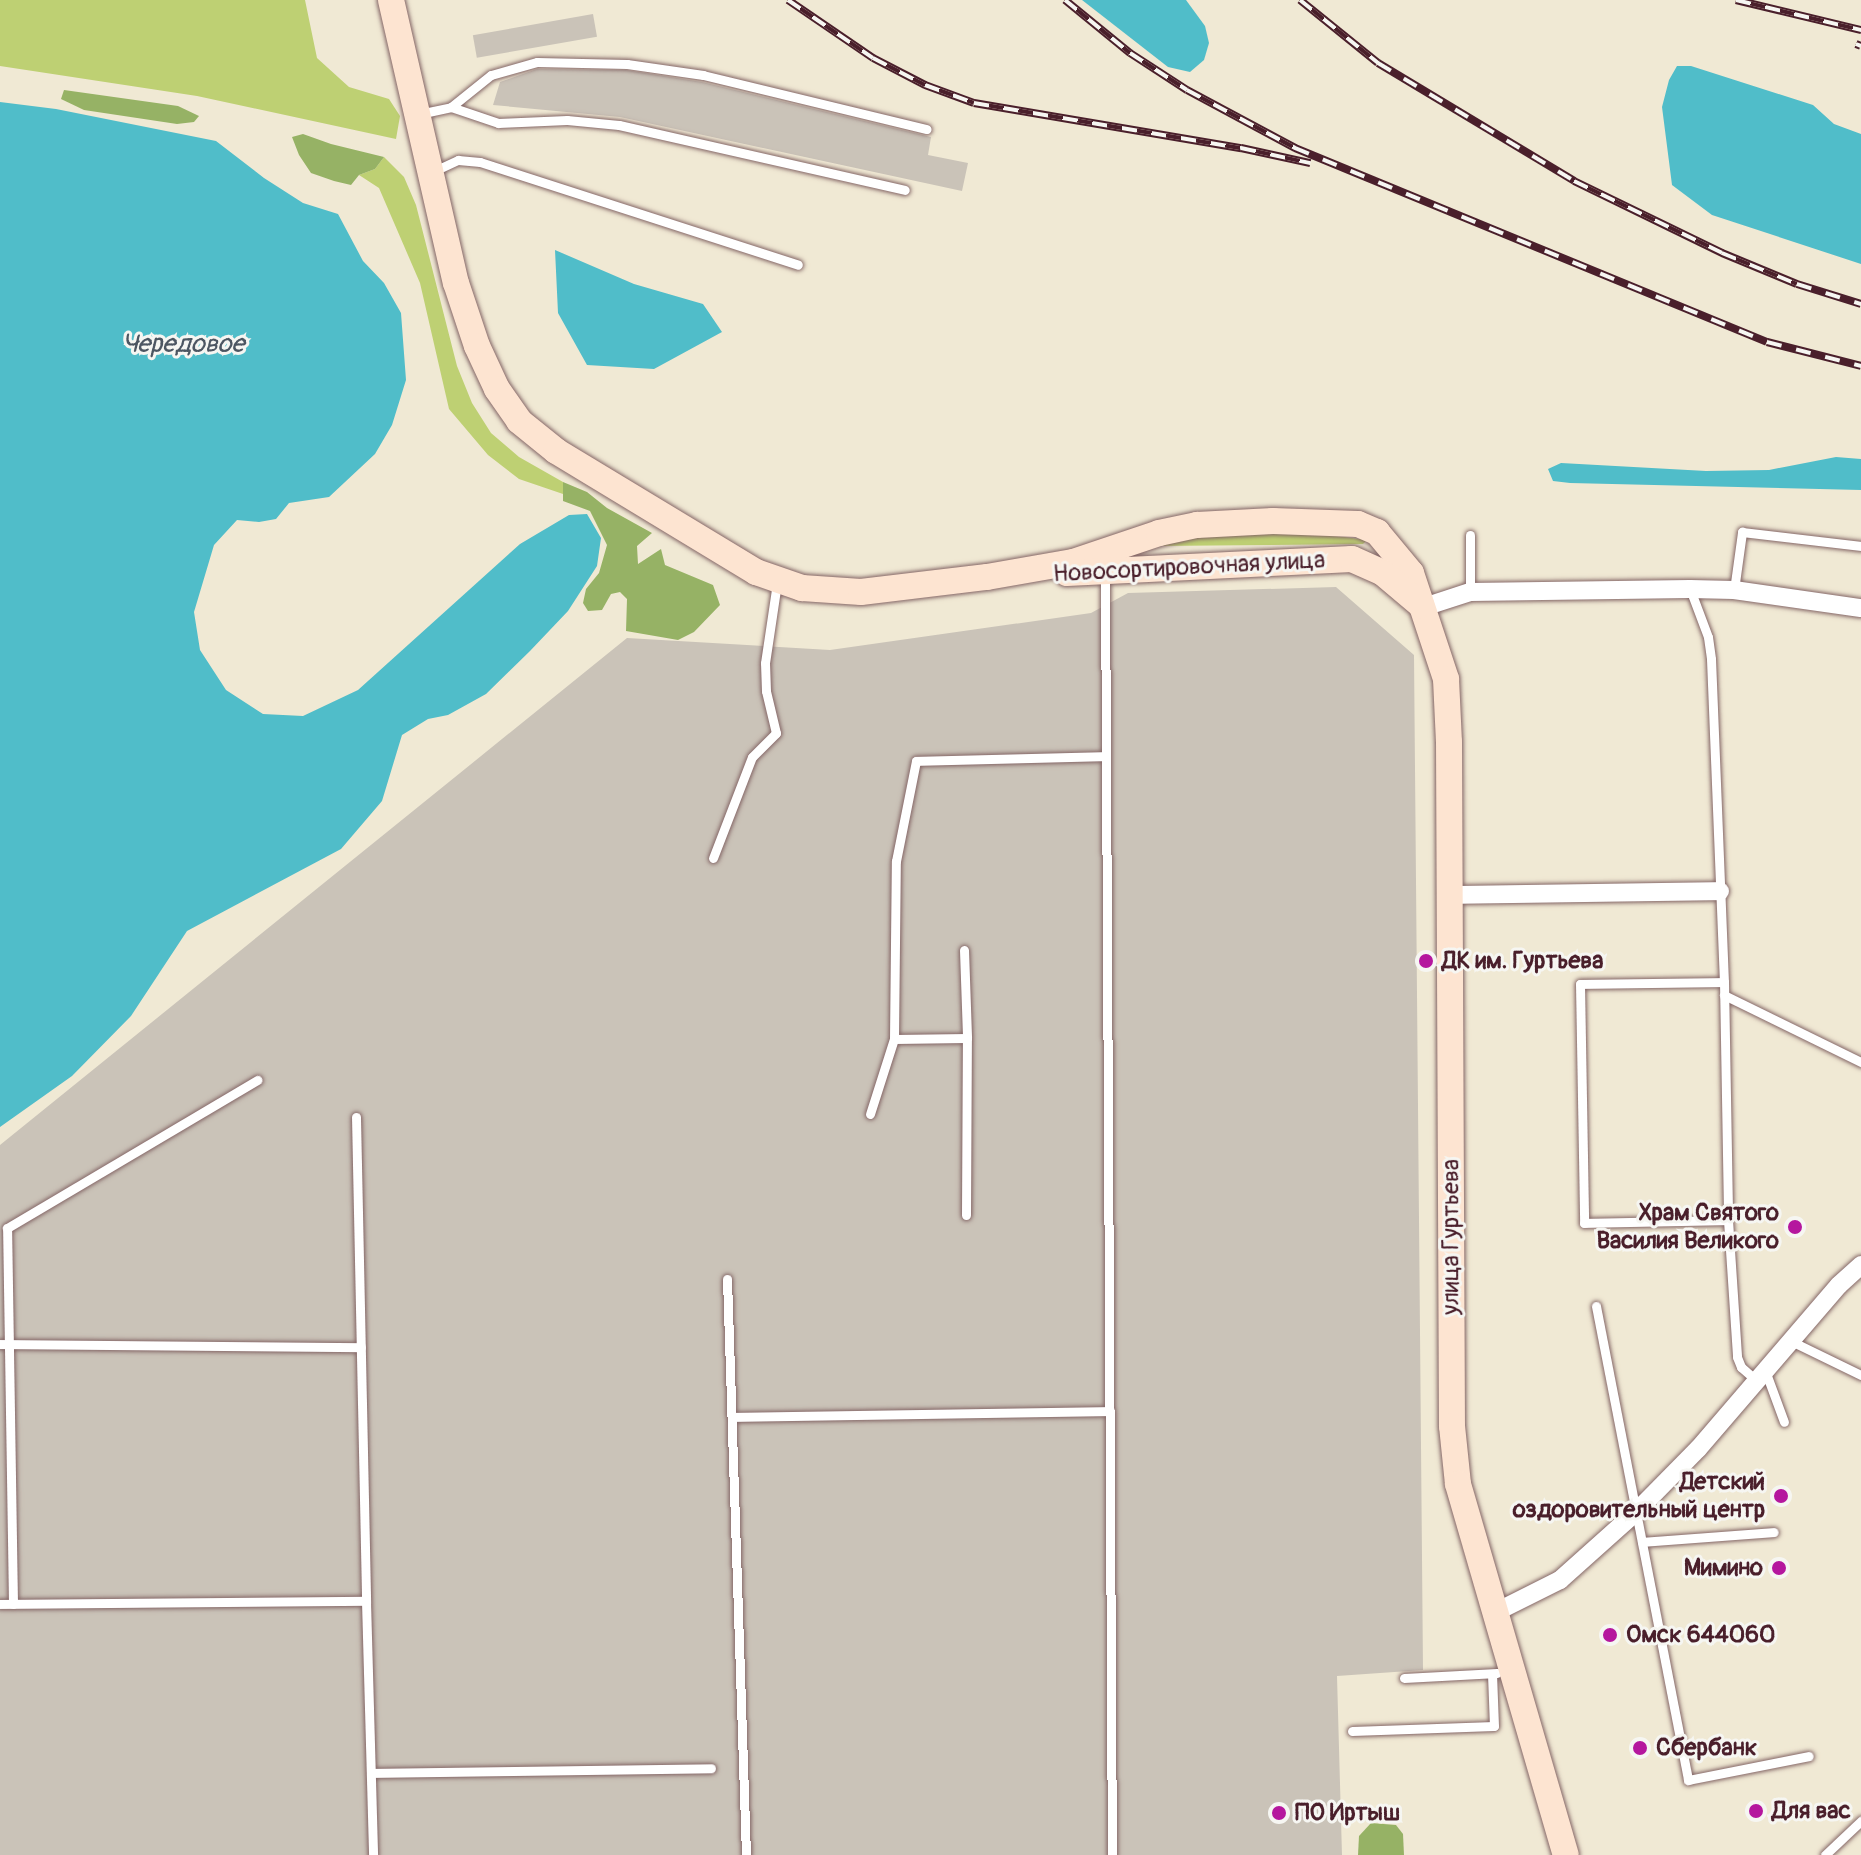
<!DOCTYPE html>
<html>
<head>
<meta charset="utf-8">
<style>
	body { margin:0 }
	#map { position:relative; width:1861px; height:1855px; overflow:hidden; background:#f0e9d4; font-family:Pangolin,sans-serif }
	div>[style] { position:absolute }
	[style*='--x'] { left:calc(var(--x)*1px); top:calc(var(--y)*1px); width:calc(var(--w)*1px); rotate:calc(var(--a)*1deg) }
	.industrial>* { inset:0; background:#cac3b8; transform-origin:0 0 }
	.green>* { inset:0; background:#bed073 }
	.forest>* { inset:0; background:#96b265 }
	.water>* { inset:0; background:#50bdc9 }
	.roads { filter:drop-shadow(0 0 2px #846666) drop-shadow(0 0 2px #846666) }
	.lane>* { height:9px; margin:-4.5px; padding:0 4.5px; transform-origin:4.5px; border-radius:4.5px; background:#fff }
	.street>* { height:18px; margin:-9px; padding:0 9px; transform-origin:9px; border-radius:9px; background:#fff }
	.secondary>* { height:26px; margin:-13px; padding:0 13px; transform-origin:13px; border-radius:13px; background:#fde4d1 }
	.rail>* { height:8px; margin-top:-4px; transform-origin:0; background:repeating-linear-gradient(90deg,#f6f6f2 0 15px,#4a1f2b 0 30px); box-sizing:border-box; border-block:2px solid #4a1f2b }
	.dots>* { width:22px; height:22px; translate:-50% -50%; box-sizing:border-box; border:4px solid #f6f6f2; border-radius:50% }
	span { translate:-50% -50%; white-space:nowrap; text-align:center; line-height:1.15; -webkit-text-stroke:6px #f6f6f2; paint-order:stroke }
	.street-label { font-size:24px; color:#4a1f2b }
	.poi-label { font-size:24px; color:#4a1f2b; font-weight:700 }
	.left { translate:0 -50%; text-align:left }
	.right { translate:-100% -50%; text-align:right }
	.water-label { font-size:26px; color:#4c5662; font-style:italic }
</style>
</head>
<body>
<div id="map">
	<div class="industrial">
		<div style="left:593px;top:14px;width:23px;height:122px;rotate:80deg"></div>
		<div style="clip-path:polygon(537px 69px,626px 70px,702px 82px,931px 137px,928px 155px,968px 163px,962px 191px,620px 117px,493px 105px,500px 82px)"></div>
		<div style="clip-path:polygon(1336px 587px,1414px 655px,1423px 1670px,1337px 1676px,1342px 1855px,0 1855px,0 1145px,627px 638px,830px 650px,1091px 613px,1128px 593px)"></div>
	</div>
	<div class="green">
		<div style="clip-path:polygon(0 0,305px 0,317px 58px,349px 87px,389px 99px,400px 116px,396px 139px,197px 96px,0 66px)"></div>
		<div style="clip-path:polygon(384px 157px,404px 177px,416px 205px,457px 366px,472px 403px,491px 433px,519px 457px,563px 482px,563px 494px,519px 479px,488px 455px,449px 409px,420px 283px,379px 188px,359px 175px,375px 169px)"></div>
		<div style="clip-path:polygon(1307px 532px,1367px 540px,1363px 544px,1155px 546px,1160px 539px)"></div>
	</div>
	<div class="forest">
		<div style="clip-path:polygon(64px 90px,178px 106px,199px 116px,194px 122px,177px 124px,84px 110px,61px 99px)"></div>
		<div style="clip-path:polygon(303px 134px,331px 144px,384px 157px,375px 169px,359px 175px,351px 185px,334px 181px,311px 173px,299px 155px,292px 137px)"></div>
		<div style="clip-path:polygon(563px 482px,587px 492px,607px 508px,652px 533px,637px 546px,638px 564px,661px 549px,665px 565px,713px 585px,720px 605px,694px 632px,678px 640px,626px 631px,627px 599px,620px 592px,611px 594px,602px 610px,588px 611px,583px 603px,586px 589px,599px 573px,607px 545px,590px 511px,563px 501px)"></div>
		<div style="clip-path:polygon(1371px 1823px,1396px 1825px,1403px 1834px,1404px 1855px,1358px 1855px,1359px 1836px)"></div>
	</div>
	<div class="water">
		<div style="clip-path:polygon(1082px 0,1186px 0,1205px 26px,1209px 43px,1204px 60px,1190px 72px,1168px 67px)"></div>
		<div style="clip-path:polygon(1677px 66px,1691px 66px,1813px 105px,1834px 124px,1861px 134px,1861px 264px,1712px 215px,1672px 185px,1662px 107px,1669px 80px)"></div>
		<div style="clip-path:polygon(0 102px,56px 109px,216px 141px,264px 178px,303px 203px,338px 214px,363px 261px,384px 283px,401px 313px,406px 380px,392px 425px,375px 454px,329px 497px,289px 503px,276px 519px,259px 522px,237px 520px,214px 545px,194px 612px,200px 650px,226px 690px,263px 714px,303px 716px,358px 690px,520px 544px,569px 515px,587px 514px,601px 538px,597px 566px,568px 611px,530px 651px,486px 694px,448px 715px,428px 719px,402px 735px,382px 801px,341px 849px,187px 931px,131px 1016px,72px 1076px,0 1127px)"></div>
		<div style="clip-path:polygon(555px 250px,634px 284px,703px 304px,722px 332px,654px 369px,587px 365px,558px 313px)"></div>
		<div style="clip-path:polygon(1836px 457px,1861px 459px,1861px 490px,1570px 483px,1553px 481px,1548px 469px,1561px 463px,1706px 471px,1769px 470px)"></div>
	</div>
	<div class="roads">
		<div class="lane">
			<div style="--x:451;--y:107;--w:50;--a:18.8"></div>
			<div style="--x:498;--y:123;--w:69;--a:-2.5"></div>
			<div style="--x:567;--y:120;--w:52;--a:5.5"></div>
			<div style="--x:619;--y:125;--w:293;--a:12.8"></div>
			<div style="--x:419;--y:114;--w:33;--a:-12"></div>
			<div style="--x:451;--y:107;--w:51;--a:-38.7"></div>
			<div style="--x:491;--y:75;--w:48;--a:-15.8"></div>
			<div style="--x:537;--y:62;--w:90;--a:1.3"></div>
			<div style="--x:627;--y:64;--w:77;--a:8.2"></div>
			<div style="--x:703;--y:75;--w:230;--a:13.6"></div>
			<div style="--x:432;--y:172;--w:29;--a:-25"></div>
			<div style="--x:458;--y:160;--w:22;--a:5"></div>
			<div style="--x:480;--y:162;--w:334;--a:17.9"></div>
			<div style="--x:1470;--y:535;--w:57;--a:90"></div>
			<div style="--x:1105;--y:575;--w:1280;--a:89.69"></div>
			<div style="--x:1690;--y:589;--w:51;--a:69.4"></div>
			<div style="--x:1708;--y:637;--w:22;--a:82"></div>
			<div style="--x:1711;--y:659;--w:323;--a:87.7"></div>
			<div style="--x:1724;--y:982;--w:238;--a:89"></div>
			<div style="--x:1728;--y:1220;--w:137;--a:86.2"></div>
			<div style="--x:1737;--y:1357;--w:11;--a:68"></div>
			<div style="--x:1741;--y:1367;--w:21;--a:41"></div>
			<div style="--x:1734;--y:590;--w:59;--a:-82.1"></div>
			<div style="--x:1742;--y:532;--w:120;--a:6.7"></div>
			<div style="--x:713;--y:858;--w:108;--a:-68.9"></div>
			<div style="--x:752;--y:757;--w:34;--a:-45"></div>
			<div style="--x:776;--y:733;--w:43;--a:-103.4"></div>
			<div style="--x:766;--y:691;--w:28;--a:-92"></div>
			<div style="--x:765;--y:663;--w:81;--a:-81.5"></div>
			<div style="--x:964;--y:950;--w:88;--a:88"></div>
			<div style="--x:1724;--y:982;--w:144;--a:179.2"></div>
			<div style="--x:1580;--y:984;--w:239;--a:89"></div>
			<div style="--x:1584;--y:1223;--w:144;--a:-1.2"></div>
			<div style="--x:1724;--y:995;--w:153;--a:26.1"></div>
			<div style="--x:870;--y:1114;--w:79;--a:-72.3"></div>
			<div style="--x:356;--y:1117;--w:484;--a:88.8"></div>
			<div style="--x:966;--y:1215;--w:177;--a:-89.7"></div>
			<div style="--x:967;--y:1038;--w:73;--a:179.2"></div>
			<div style="--x:894;--y:1039;--w:178;--a:-89.4"></div>
			<div style="--x:896;--y:861;--w:102;--a:-78.7"></div>
			<div style="--x:916;--y:761;--w:190;--a:-1.5"></div>
			<div style="--x:727;--y:1279;--w:576;--a:88.11"></div>
			<div style="--x:1596;--y:1306;--w:483;--a:79"></div>
			<div style="--x:1688;--y:1780;--w:123;--a:-11.2"></div>
			<div style="--x:1793;--y:1342;--w:76;--a:25.9"></div>
			<div style="--x:0;--y:1344;--w:361;--a:0.5"></div>
			<div style="--x:1766;--y:1373;--w:52;--a:69.8"></div>
			<div style="--x:732;--y:1417;--w:378;--a:-0.9"></div>
			<div style="--x:1642;--y:1542;--w:132;--a:-4.3"></div>
			<div style="--x:0;--y:1604;--w:366;--a:-0.5"></div>
			<div style="--x:366;--y:1601;--w:254;--a:88.4"></div>
			<div style="--x:13;--y:1604;--w:376;--a:-90.9"></div>
			<div style="--x:7;--y:1228;--w:291;--a:-30.6"></div>
			<div style="--x:1404;--y:1678;--w:93;--a:-3.1"></div>
			<div style="--x:1352;--y:1731;--w:142;--a:-2"></div>
			<div style="--x:1494;--y:1726;--w:52;--a:-92.2"></div>
			<div style="--x:371;--y:1773;--w:340;--a:-0.8"></div>
			<div style="--x:1825;--y:1855;--w:50;--a:-43.4"></div>
		</div>
		<div class="street">
			<div style="--x:1424;--y:607;--w:48;--a:-18.1"></div>
			<div style="--x:1470;--y:592;--w:220;--a:-0.8"></div>
			<div style="--x:1690;--y:589;--w:44;--a:1.3"></div>
			<div style="--x:1734;--y:590;--w:128;--a:8.1"></div>
			<div style="--x:1450;--y:895;--w:270;--a:-0.8"></div>
			<div style="--x:1494;--y:1613;--w:74;--a:-26.6"></div>
			<div style="--x:1560;--y:1580;--w:102;--a:-41.8"></div>
			<div style="--x:1636;--y:1512;--w:88;--a:-45.5"></div>
			<div style="--x:1698;--y:1449;--w:216;--a:-49.3"></div>
			<div style="--x:1839;--y:1285;--w:30;--a:-42"></div>
		</div>
		<div class="secondary">
			<div style="--x:391;--y:0;--w:290;--a:77.1"></div>
			<div style="--x:456;--y:283;--w:66;--a:71.6"></div>
			<div style="--x:477;--y:346;--w:47;--a:65.1"></div>
			<div style="--x:497;--y:389;--w:39;--a:55"></div>
			<div style="--x:519;--y:421;--w:48;--a:39"></div>
			<div style="--x:556;--y:451;--w:234;--a:31.2"></div>
			<div style="--x:756;--y:572;--w:49;--a:19.2"></div>
			<div style="--x:802;--y:588;--w:59;--a:3.9"></div>
			<div style="--x:861;--y:592;--w:127;--a:-6.8"></div>
			<div style="--x:987;--y:577;--w:87;--a:-9.9"></div>
			<div style="--x:1073;--y:562;--w:91;--a:-18.6"></div>
			<div style="--x:1159;--y:533;--w:39;--a:-12"></div>
			<div style="--x:1197;--y:525;--w:76;--a:-3"></div>
			<div style="--x:1273;--y:521;--w:85;--a:2"></div>
			<div style="--x:1358;--y:524;--w:21;--a:23"></div>
			<div style="--x:1377;--y:532;--w:53;--a:50.3"></div>
			<div style="--x:1411;--y:573;--w:112;--a:71.7"></div>
			<div style="--x:1446;--y:679;--w:63;--a:87.3"></div>
			<div style="--x:1449;--y:742;--w:684;--a:89.75"></div>
			<div style="--x:1452;--y:1426;--w:58;--a:84.1"></div>
			<div style="--x:1458;--y:1484;--w:386;--a:73.8"></div>
			<div style="--x:1067;--y:573;--w:285;--a:-2.8"></div>
			<div style="--x:1352;--y:559;--w:34;--a:24"></div>
			<div style="--x:1383;--y:573;--w:50;--a:40.1"></div>
		</div>
	</div>
	<div class="rail">
		<div style="--x:788;--y:0;--w:103;--a:34.3"></div>
		<div style="--x:873;--y:58;--w:59;--a:27.4"></div>
		<div style="--x:925;--y:85;--w:52;--a:20.2"></div>
		<div style="--x:974;--y:103;--w:271;--a:9.6"></div>
		<div style="--x:1241;--y:148;--w:71;--a:12.3"></div>
		<div style="--x:1065;--y:0;--w:84;--a:39.2"></div>
		<div style="--x:1130;--y:53;--w:68;--a:33"></div>
		<div style="--x:1187;--y:90;--w:123;--a:28.2"></div>
		<div style="--x:1295;--y:148;--w:510;--a:22.34"></div>
		<div style="--x:1767;--y:342;--w:97;--a:14.3"></div>
		<div style="--x:1300;--y:0;--w:100;--a:38.9"></div>
		<div style="--x:1378;--y:63;--w:229;--a:31"></div>
		<div style="--x:1574;--y:181;--w:165;--a:25.9"></div>
		<div style="--x:1722;--y:253;--w:81;--a:22.5"></div>
		<div style="--x:1797;--y:284;--w:67;--a:17.4"></div>
		<div style="--x:1736;--y:0;--w:129;--a:13.5"></div>
		<div style="--x:1856;--y:44;--w:5;--a:22"></div>
	</div>
	<div class="dots">
		<div style="left:1426px;top:961px;background:#b5179e"></div>
		<div style="left:1795px;top:1227px;background:#b5179e"></div>
		<div style="left:1781px;top:1496px;background:#b5179e"></div>
		<div style="left:1779px;top:1568px;background:#b5179e"></div>
		<div style="left:1610px;top:1635px;background:#b5179e"></div>
		<div style="left:1640px;top:1748px;background:#b5179e"></div>
		<div style="left:1756px;top:1811px;background:#b5179e"></div>
		<div style="left:1279px;top:1813px;background:#b5179e"></div>
	</div>
	<div class="street-label">
		<span style="left:1189px;top:567px;rotate:-3deg">Новосортировочная улица</span>
		<span style="left:1451px;top:1237px;rotate:-90deg">улица Гуртьева</span>
	</div>
	<div class="poi-label">
		<span class="left" style="left:1442px;top:961px">ДК им. Гуртьева</span>
		<span class="right" style="left:1779px;top:1227px">Храм Святого<br>Василия Великого</span>
		<span class="right" style="left:1765px;top:1496px">Детский<br>оздоровительный центр</span>
		<span class="right" style="left:1763px;top:1568px">Мимино</span>
		<span class="left" style="left:1626px;top:1635px">Омск 644060</span>
		<span class="left" style="left:1656px;top:1748px">Сбербанк</span>
		<span class="left" style="left:1772px;top:1811px">Для вас</span>
		<span class="left" style="left:1295px;top:1813px">ПО Иртыш</span>
	</div>
	<div class="water-label">
		<span style="left:183px;top:345px">Чередовое</span>
	</div>
</div>
</body>
</html>
